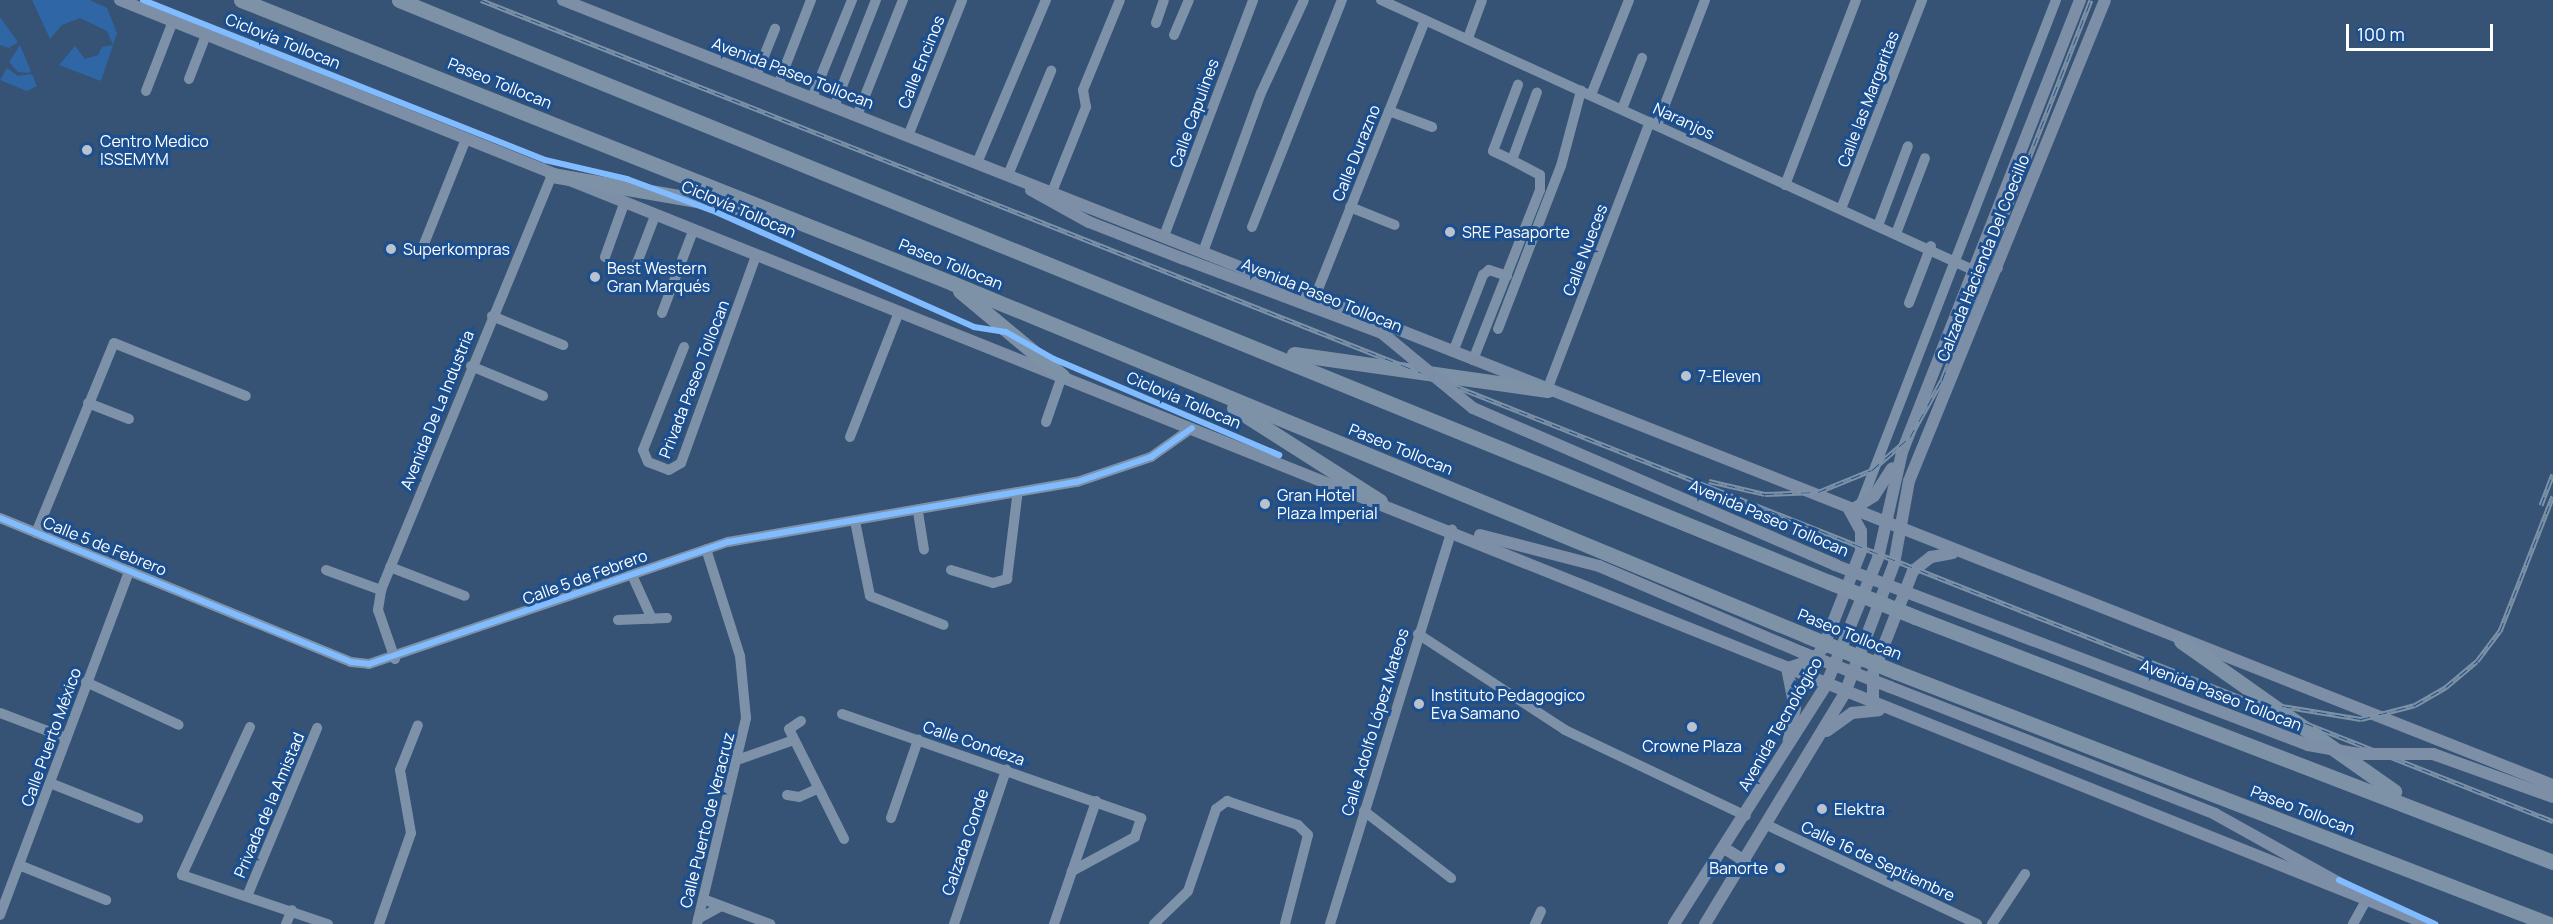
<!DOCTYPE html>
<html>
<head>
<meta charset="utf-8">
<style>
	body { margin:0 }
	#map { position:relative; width:2553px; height:924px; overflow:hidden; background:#365274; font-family:Manrope,sans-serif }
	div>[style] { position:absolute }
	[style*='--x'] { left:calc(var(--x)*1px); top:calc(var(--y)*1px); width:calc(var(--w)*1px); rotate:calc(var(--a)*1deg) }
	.green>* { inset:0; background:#2f66a5 }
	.minor>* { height:10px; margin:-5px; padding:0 5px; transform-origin:5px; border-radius:5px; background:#7d92a8 }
	.major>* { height:12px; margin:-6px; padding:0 6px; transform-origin:6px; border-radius:6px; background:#7d8ea7 }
	.highway>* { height:15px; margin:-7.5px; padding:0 7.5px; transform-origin:7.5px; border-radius:7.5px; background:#7e92a7 }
	.rail>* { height:5px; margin-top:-2.5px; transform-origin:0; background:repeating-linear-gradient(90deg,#1b4f8f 0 9px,#7e92a7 0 18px); box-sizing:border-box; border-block:2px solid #7e92a7 }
	.major-bridge>* { height:12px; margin:-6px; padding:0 6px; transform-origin:6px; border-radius:6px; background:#7d8ea7 }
	.highway-bridge>* { height:15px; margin:-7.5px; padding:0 7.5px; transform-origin:7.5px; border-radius:7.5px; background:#7e92a7 }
	.cycleway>* { height:6px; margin:-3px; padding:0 3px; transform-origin:3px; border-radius:3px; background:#80bcff }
	.dots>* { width:16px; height:16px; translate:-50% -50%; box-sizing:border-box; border:3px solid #1b4f8f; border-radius:50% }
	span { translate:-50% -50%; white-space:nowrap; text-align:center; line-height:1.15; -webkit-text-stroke:6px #1b4f8f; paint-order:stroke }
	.street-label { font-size:16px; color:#fff }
	.poi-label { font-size:16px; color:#fff }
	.left { translate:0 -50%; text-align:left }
	.right { translate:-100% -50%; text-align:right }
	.scale { position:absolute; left:2346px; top:24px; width:147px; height:27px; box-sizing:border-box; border:3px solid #fff; border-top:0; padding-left:8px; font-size:18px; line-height:21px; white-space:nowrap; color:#fff; -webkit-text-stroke:4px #1b4f8f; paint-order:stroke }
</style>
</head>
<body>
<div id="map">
	<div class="green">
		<div style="clip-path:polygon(32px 0,90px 0,107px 8px,117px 33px,101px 81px,59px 65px,75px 46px,85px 59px,98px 55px,102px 47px,113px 45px,107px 31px,80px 18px,62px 25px,50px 39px)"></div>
		<div style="clip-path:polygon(0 17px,18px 42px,9px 48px,0 45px)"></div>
		<div style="clip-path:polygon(20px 45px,31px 71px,28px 73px,18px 72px,9px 62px)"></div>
		<div style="clip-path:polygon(7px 68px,18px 76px,32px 74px,37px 86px,27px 91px,0 80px)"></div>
	</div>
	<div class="minor">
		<div style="--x:1381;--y:0;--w:651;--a:24.52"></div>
		<div style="--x:1973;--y:270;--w:12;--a:20"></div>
		<div style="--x:1984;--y:274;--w:15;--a:-23"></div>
		<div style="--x:1156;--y:23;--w:24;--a:-71"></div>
		<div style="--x:1174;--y:35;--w:38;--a:-67"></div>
		<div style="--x:1468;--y:38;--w:40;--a:-69.8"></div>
		<div style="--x:756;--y:76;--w:51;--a:-68"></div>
		<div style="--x:189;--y:79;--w:47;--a:-68.9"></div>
		<div style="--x:778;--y:85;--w:91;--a:-68.8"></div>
		<div style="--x:146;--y:91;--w:75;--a:-68.9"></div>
		<div style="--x:1591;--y:95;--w:102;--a:-68.2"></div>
		<div style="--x:812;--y:98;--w:106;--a:-67.8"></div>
		<div style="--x:834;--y:107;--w:115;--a:-68.6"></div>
		<div style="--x:1622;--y:109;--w:55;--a:-68.6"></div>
		<div style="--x:1389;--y:111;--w:46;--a:20.4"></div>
		<div style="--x:857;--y:116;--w:125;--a:-68.4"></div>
		<div style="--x:1657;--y:125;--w:134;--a:-69"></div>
		<div style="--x:908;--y:136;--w:146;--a:-68.3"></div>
		<div style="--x:1512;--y:160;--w:21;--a:-155"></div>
		<div style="--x:1493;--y:151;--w:71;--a:-69.3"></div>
		<div style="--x:977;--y:163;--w:177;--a:-67.1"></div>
		<div style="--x:1008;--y:175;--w:113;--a:-67.5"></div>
		<div style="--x:1785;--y:185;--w:198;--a:-69"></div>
		<div style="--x:1052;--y:192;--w:92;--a:-68.2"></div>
		<div style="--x:1086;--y:107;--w:17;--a:-100"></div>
		<div style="--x:1083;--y:90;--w:97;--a:-67.7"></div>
		<div style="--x:1350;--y:207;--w:48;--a:21.8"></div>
		<div style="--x:1841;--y:209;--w:224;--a:-68.8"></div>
		<div style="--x:1879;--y:223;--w:82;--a:-69.4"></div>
		<div style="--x:1252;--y:227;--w:244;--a:-68.4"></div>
		<div style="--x:1897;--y:231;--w:78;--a:-69"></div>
		<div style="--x:1164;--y:236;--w:252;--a:-69.3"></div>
		<div style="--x:422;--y:249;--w:118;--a:-68.2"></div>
		<div style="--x:1203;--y:252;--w:169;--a:-70"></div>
		<div style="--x:1261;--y:93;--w:102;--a:-65.2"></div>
		<div style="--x:605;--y:257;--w:56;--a:-70.3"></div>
		<div style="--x:635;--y:268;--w:56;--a:-69"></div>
		<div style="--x:1315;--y:297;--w:298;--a:-68.3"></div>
		<div style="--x:1909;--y:303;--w:61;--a:-68.9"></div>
		<div style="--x:662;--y:313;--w:88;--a:-69.3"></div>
		<div style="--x:492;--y:316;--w:77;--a:22.2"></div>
		<div style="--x:1498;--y:329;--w:175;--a:-68.9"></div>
		<div style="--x:1561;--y:166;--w:78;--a:-75.1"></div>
		<div style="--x:684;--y:347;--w:111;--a:111.7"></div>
		<div style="--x:643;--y:450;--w:13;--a:67"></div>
		<div style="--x:648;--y:462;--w:22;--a:21"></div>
		<div style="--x:669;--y:470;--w:14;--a:-30"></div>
		<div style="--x:681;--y:463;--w:220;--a:-70.1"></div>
		<div style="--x:1453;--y:352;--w:83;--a:-68.7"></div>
		<div style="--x:1483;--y:275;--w:8;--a:-40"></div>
		<div style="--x:1489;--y:270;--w:19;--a:18"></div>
		<div style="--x:1473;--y:360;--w:183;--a:-68.5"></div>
		<div style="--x:1540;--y:190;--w:15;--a:-90"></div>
		<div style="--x:1540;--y:175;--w:32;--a:-152"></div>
		<div style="--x:1512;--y:160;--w:72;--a:-69.8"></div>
		<div style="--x:471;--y:366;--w:78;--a:22.6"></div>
		<div style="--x:1547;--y:390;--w:287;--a:-69"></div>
		<div style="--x:88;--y:403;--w:44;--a:21.3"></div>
		<div style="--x:1046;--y:422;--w:49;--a:-70.8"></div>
		<div style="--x:850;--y:437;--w:134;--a:-68.6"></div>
		<div style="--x:1860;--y:506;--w:543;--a:-68.83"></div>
		<div style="--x:918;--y:512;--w:38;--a:81"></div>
		<div style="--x:0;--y:518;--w:379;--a:22.3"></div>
		<div style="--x:351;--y:662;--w:18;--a:6"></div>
		<div style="--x:369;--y:664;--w:379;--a:-18.8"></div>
		<div style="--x:728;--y:542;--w:354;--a:-9.8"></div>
		<div style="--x:1077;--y:482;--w:78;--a:-18.7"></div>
		<div style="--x:1151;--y:457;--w:50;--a:-35.3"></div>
		<div style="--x:855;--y:521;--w:76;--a:78.7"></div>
		<div style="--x:870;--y:596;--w:79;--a:21.4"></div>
		<div style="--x:36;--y:533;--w:205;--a:-67.7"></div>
		<div style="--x:114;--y:343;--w:142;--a:21.9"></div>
		<div style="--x:390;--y:567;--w:80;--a:21.1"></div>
		<div style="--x:326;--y:570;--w:59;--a:20"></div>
		<div style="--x:951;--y:570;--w:44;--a:17.2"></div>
		<div style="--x:993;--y:583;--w:15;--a:-16"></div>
		<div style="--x:1007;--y:579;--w:83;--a:-83"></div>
		<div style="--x:632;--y:575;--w:48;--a:65.6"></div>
		<div style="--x:618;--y:620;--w:49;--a:-2.3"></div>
		<div style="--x:1418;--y:634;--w:176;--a:33.1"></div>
		<div style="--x:1565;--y:730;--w:200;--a:25.4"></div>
		<div style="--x:395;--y:659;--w:52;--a:-109.1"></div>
		<div style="--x:378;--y:610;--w:20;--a:-81"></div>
		<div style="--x:381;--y:590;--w:449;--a:-67.6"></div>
		<div style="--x:86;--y:682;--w:102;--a:24.8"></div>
		<div style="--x:0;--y:713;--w:71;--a:20.7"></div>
		<div style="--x:842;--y:714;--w:317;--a:19.2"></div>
		<div style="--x:1141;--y:818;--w:20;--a:108"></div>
		<div style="--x:1135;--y:837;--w:72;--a:151.6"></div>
		<div style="--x:801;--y:721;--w:14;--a:146"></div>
		<div style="--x:789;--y:729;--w:123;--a:63.4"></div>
		<div style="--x:250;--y:727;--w:163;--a:114.7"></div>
		<div style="--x:182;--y:875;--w:154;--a:18.6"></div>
		<div style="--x:740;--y:759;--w:57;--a:-19.4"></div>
		<div style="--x:50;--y:783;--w:95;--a:21.7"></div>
		<div style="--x:787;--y:795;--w:12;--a:9"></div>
		<div style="--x:799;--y:797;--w:20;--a:-24"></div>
		<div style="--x:1364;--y:811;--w:110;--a:37.6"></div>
		<div style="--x:891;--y:818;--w:83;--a:-70.9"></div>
		<div style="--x:1767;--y:825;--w:232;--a:25.2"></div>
		<div style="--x:19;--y:865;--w:94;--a:21.9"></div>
		<div style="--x:248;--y:894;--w:180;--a:-67.4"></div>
		<div style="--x:703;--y:899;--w:72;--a:20.5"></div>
		<div style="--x:0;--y:915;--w:369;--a:-69.4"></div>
		<div style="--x:698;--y:919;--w:26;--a:-29"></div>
		<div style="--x:286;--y:924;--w:15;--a:-67"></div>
		<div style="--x:379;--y:924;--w:96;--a:-70.6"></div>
		<div style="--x:411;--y:833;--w:64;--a:-99.9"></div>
		<div style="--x:400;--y:770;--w:48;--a:-68.2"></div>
		<div style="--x:697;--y:924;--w:212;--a:-76.6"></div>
		<div style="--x:746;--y:718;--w:62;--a:-95.5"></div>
		<div style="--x:740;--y:656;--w:112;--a:-107.6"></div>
		<div style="--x:954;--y:924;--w:163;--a:-71.3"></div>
		<div style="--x:1054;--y:924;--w:130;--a:-71.1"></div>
		<div style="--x:1154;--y:924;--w:47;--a:-44.1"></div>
		<div style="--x:1188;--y:891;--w:87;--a:-71.1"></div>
		<div style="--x:1216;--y:809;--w:14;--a:-36"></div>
		<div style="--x:1227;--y:801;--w:75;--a:18.7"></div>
		<div style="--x:1298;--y:825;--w:14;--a:45"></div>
		<div style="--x:1308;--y:835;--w:92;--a:104.5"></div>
		<div style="--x:1330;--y:924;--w:413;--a:-72.8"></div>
		<div style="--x:1535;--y:924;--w:14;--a:-65"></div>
		<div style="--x:1992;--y:924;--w:60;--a:-56.6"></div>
		<div style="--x:2353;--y:924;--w:29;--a:-61"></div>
	</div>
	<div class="major">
		<div style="--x:120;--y:0;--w:2486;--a:21.82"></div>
		<div style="--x:563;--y:0;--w:2139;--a:21.53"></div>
		<div style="--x:1031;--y:190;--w:66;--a:28.9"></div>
		<div style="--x:1089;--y:222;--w:102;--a:21.3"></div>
		<div style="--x:1850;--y:511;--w:28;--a:-32"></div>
		<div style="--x:1874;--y:496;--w:33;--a:-57"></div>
		<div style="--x:1480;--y:535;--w:123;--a:14.6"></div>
		<div style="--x:1599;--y:566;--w:220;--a:23.1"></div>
		<div style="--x:1787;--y:668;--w:41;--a:78.7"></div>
		<div style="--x:1795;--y:708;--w:33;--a:101"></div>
		<div style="--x:1788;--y:668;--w:26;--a:-18"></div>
		<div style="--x:1813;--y:660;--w:16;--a:-50"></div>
		<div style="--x:1823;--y:648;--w:104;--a:-68.6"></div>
		<div style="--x:1861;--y:551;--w:20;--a:-90"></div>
		<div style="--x:1861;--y:531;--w:23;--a:-119"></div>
		<div style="--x:1890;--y:687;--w:349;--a:21.3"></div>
		<div style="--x:2215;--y:814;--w:162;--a:29.1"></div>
		<div style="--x:1873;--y:704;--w:31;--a:-90"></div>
		<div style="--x:1873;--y:673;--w:110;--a:-68.6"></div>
		<div style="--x:1913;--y:571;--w:23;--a:-38"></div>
		<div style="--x:1931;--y:557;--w:22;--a:-10"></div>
		<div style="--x:1827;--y:731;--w:31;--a:-36"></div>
		<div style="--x:1852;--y:713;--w:27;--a:-6"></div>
		<div style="--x:2433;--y:754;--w:127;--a:19.7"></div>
		<div style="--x:1724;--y:848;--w:25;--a:32"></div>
		<div style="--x:1674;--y:924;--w:283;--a:-57.5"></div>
		<div style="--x:1826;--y:685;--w:137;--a:-67.7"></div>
		<div style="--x:1878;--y:558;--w:109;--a:-77.2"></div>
		<div style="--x:1902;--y:452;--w:486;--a:-68.5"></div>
		<div style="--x:1705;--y:924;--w:270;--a:-58.8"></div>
		<div style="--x:1845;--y:693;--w:138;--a:-69.2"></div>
		<div style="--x:1894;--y:564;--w:84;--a:-79.8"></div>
		<div style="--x:1909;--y:481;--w:519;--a:-67.83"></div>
	</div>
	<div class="highway">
		<div style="--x:241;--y:0;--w:765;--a:21.7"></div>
		<div style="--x:952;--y:283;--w:925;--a:22.43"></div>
		<div style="--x:399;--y:0;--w:1544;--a:22.15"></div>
		<div style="--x:552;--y:175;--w:200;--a:9.8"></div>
		<div style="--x:960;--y:291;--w:133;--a:39.8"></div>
		<div style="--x:1294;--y:354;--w:256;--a:8.1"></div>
		<div style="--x:1234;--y:408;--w:173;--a:32.5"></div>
		<div style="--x:1915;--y:617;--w:683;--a:21.01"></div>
		<div style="--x:2181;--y:641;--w:261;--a:35.2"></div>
		<div style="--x:1896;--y:672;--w:700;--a:21.1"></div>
	</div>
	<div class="rail">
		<div style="--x:481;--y:0;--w:2229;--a:21.62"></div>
		<div style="--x:1709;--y:481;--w:57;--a:13.1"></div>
		<div style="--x:1765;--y:494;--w:53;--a:-2.2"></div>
		<div style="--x:1818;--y:492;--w:58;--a:-22.2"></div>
		<div style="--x:1872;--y:470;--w:50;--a:-41"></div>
		<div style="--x:1910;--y:437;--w:65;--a:-60.7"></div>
		<div style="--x:1942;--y:380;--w:408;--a:-68.6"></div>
		<div style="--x:2541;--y:505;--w:33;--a:-69"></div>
		<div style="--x:2282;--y:706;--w:80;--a:9.3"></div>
		<div style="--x:2361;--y:719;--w:56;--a:-14.5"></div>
		<div style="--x:2415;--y:705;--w:36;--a:-30"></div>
		<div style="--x:2446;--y:687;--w:40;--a:-40"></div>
		<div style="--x:2477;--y:661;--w:38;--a:-53"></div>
		<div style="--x:2500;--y:631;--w:145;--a:-68.6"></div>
	</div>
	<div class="major-bridge">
		<div style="--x:1184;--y:259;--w:211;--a:20.5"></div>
		<div style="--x:1382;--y:333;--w:118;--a:39.5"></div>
		<div style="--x:1473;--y:408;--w:395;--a:23.4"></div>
		<div style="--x:1835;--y:565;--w:506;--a:20.83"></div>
		<div style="--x:2308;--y:745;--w:52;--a:10"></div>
		<div style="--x:2359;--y:754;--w:74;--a:0"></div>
		<div style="--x:1801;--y:652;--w:96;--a:21.5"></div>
	</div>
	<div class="highway-bridge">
		<div style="--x:1829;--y:582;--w:93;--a:22.1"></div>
		<div style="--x:1807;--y:636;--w:96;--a:22"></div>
	</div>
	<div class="cycleway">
		<div style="--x:143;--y:0;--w:433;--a:21.7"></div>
		<div style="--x:545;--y:160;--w:84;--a:13"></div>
		<div style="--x:627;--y:179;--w:95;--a:20.3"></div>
		<div style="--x:716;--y:212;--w:282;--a:24"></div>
		<div style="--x:974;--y:327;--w:32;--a:9"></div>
		<div style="--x:1006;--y:332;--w:55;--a:29.4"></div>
		<div style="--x:1054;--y:359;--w:245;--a:23.1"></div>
		<div style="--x:0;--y:518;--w:379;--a:22.3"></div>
		<div style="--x:351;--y:662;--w:18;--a:6"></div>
		<div style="--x:369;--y:664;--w:379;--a:-18.8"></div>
		<div style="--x:728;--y:542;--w:354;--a:-9.8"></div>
		<div style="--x:1077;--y:482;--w:78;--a:-18.7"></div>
		<div style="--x:1151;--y:457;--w:50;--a:-35.3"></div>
		<div style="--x:2339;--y:880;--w:106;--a:24.6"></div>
	</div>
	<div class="dots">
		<div style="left:87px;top:150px;background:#b9c2ce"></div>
		<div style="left:1450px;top:232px;background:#b9c2ce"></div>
		<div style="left:391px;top:249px;background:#b9c2ce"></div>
		<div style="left:595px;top:277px;background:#b9c2ce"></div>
		<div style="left:1686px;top:376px;background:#b9c2ce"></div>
		<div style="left:1265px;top:504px;background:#b9c2ce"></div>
		<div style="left:1419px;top:704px;background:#b9c2ce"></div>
		<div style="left:1692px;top:727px;background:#b9c2ce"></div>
		<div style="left:1822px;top:809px;background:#b9c2ce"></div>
		<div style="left:1780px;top:868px;background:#b9c2ce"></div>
	</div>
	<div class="street-label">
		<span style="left:283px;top:41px;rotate:22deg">Ciclovía Tollocan</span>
		<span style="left:921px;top:62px;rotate:-68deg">Calle Encinos</span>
		<span style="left:793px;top:73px;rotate:21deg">Avenida Paseo Tollocan</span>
		<span style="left:500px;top:83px;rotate:22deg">Paseo Tollocan</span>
		<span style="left:1868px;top:99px;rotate:-69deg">Calle las Margaritas</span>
		<span style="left:1194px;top:113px;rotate:-70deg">Calle Capulines</span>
		<span style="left:1684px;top:121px;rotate:25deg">Naranjos</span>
		<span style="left:1356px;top:153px;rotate:-68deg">Calle Durazno</span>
		<span style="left:739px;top:209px;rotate:23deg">Ciclovía Tollocan</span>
		<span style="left:1585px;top:250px;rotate:-69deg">Calle Nueces</span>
		<span style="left:1983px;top:258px;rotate:-68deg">Calzada Hacienda Del Coecillo</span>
		<span style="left:951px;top:264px;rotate:22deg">Paseo Tollocan</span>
		<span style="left:1322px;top:295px;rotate:22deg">Avenida Paseo Tollocan</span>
		<span style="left:694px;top:379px;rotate:-69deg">Privada Paseo Tollocan</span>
		<span style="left:1184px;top:400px;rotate:23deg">Ciclovía Tollocan</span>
		<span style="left:437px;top:410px;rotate:-68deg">Avenida De La Industria</span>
		<span style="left:1401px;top:449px;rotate:22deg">Paseo Tollocan</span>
		<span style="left:1769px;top:518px;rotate:23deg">Avenida Paseo Tollocan</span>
		<span style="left:105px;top:546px;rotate:22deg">Calle 5 de Febrero</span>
		<span style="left:585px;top:577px;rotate:-20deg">Calle 5 de Febrero</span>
		<span style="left:1850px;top:634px;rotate:22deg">Paseo Tollocan</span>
		<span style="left:2221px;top:695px;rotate:21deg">Avenida Paseo Tollocan</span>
		<span style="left:1375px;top:722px;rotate:-73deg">Calle Adolfo López Mateos</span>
		<span style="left:1780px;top:724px;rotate:-60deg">Avenida Tecnológico</span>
		<span style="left:51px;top:737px;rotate:-70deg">Calle Puerto México</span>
		<span style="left:974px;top:743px;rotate:19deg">Calle Condeza</span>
		<span style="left:269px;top:805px;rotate:-67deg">Privada de la Amistad</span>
		<span style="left:2303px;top:810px;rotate:21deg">Paseo Tollocan</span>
		<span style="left:707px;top:820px;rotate:-76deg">Calle Puerto de Veracruz</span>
		<span style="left:965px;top:842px;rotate:-71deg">Calzada Conde</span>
		<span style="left:1878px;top:861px;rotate:25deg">Calle 16 de Septiembre</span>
	</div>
	<div class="poi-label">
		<span class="left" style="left:100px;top:150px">Centro Medico<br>ISSEMYM</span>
		<span class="left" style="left:1462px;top:232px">SRE Pasaporte</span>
		<span class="left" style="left:403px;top:249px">Superkompras</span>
		<span class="left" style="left:607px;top:277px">Best Western<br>Gran Marqués</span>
		<span class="left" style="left:1698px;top:376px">7-Eleven</span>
		<span class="left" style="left:1277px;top:504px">Gran Hotel<br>Plaza Imperial</span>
		<span class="left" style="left:1431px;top:704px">Instituto Pedagogico<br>Eva Samano</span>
		<span style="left:1692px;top:746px">Crowne Plaza</span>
		<span class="left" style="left:1834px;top:809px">Elektra</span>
		<span class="right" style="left:1768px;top:868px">Banorte</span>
	</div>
	<div class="scale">100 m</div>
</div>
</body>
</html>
